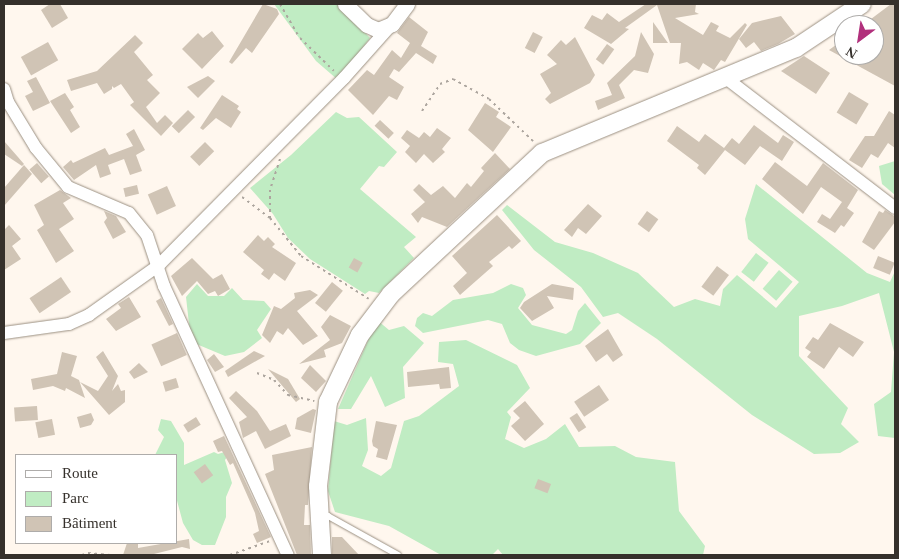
<!DOCTYPE html>
<html>
<head>
<meta charset="utf-8">
<style>
	body { margin:0 }
	#map { position:relative; width:899px; height:559px; overflow:hidden; background:#fff7ee; font-family:Georgia,serif }
	div>[style] { position:absolute }
	[style*='--x'] { left:calc(var(--x)*1px); top:calc(var(--y)*1px); width:calc(var(--w)*1px); rotate:calc(var(--a)*1deg) }
	.green>* { inset:0; background:#c0ecc3; transform-origin:0 0 }
	.building>* { inset:0; background:#d0c4b5; transform-origin:0 0 }
	.path>* { height:2px; margin-top:-1px; transform-origin:0; background:repeating-linear-gradient(90deg,#aca59e 0 2.5px,transparent 0 6.5px) }
	.roads { filter:drop-shadow(0 0 1px #9b9082) drop-shadow(0 0 1px #9b9082) }
	.service>* { height:6px; margin:-3px; padding:0 3px; transform-origin:3px; border-radius:3px; background:#fff }
	.minor>* { height:12px; margin:-6px; padding:0 6px; transform-origin:6px; border-radius:6px; background:#fff }
	.tertiary>* { height:15px; margin:-7.5px; padding:0 7.5px; transform-origin:7.5px; border-radius:7.5px; background:#fff }
	.secondary>* { height:18px; margin:-9px; padding:0 9px; transform-origin:9px; border-radius:9px; background:#fff }
	span { translate:-50% -50%; white-space:nowrap; text-align:center; line-height:1.15; -webkit-text-stroke:4px #fff; paint-order:stroke }
	.frame { position:absolute; inset:0; border:5px solid #35302b; pointer-events:none }
	.legend { position:absolute; left:15px; top:454px; width:162px; height:90px; box-sizing:border-box; background:#fff; border:1px solid #aeacaa; margin:0; padding:6px 9px; list-style:none; font-size:15px; color:#35302b }
	.legend li { display:flex; align-items:center; gap:10px; height:25px }
	.legend b { width:25px; border:1px solid #aeacaa }
	.north { position:absolute; left:834px; top:15px; width:50px; height:50px; box-sizing:border-box; background:#fff; border:1px solid #aeacaa; border-radius:50%; rotate:211deg; font-size:14px; font-weight:700; line-height:20px; text-align:center; color:#35302b }
	.north::after { content:''; display:block; margin:auto; width:18px; height:22px; background:#b1307c; clip-path:polygon(50% 0,100% 100%,50% 72%,0 100%) }
</style>
</head>
<body>
<div id="map">
	<div class="green">
		<div style="clip-path:polygon(274px 4px,338px 4px,370px 38px,338px 80px,316px 61px)"></div>
		<div style="clip-path:polygon(336px 112px,347px 118px,359px 117px,397px 152px,384px 167px,379px 166px,360px 189px,416px 237px,404px 247px,414px 258px,379px 293px,369px 291px,365px 294px,310px 259px,288px 238px,273px 214px,250px 188px,291px 155px)"></div>
		<div style="clip-path:polygon(895px 161px,895px 195px,882px 184px,879px 166px)"></div>
		<div style="clip-path:polygon(756px 184px,867px 273px,890px 282px,895px 271px,895px 438px,878px 436px,874px 404px,891px 392px,894px 352px,879px 293px,842px 306px,799px 316px,799px 356px,848px 408px,841px 424px,859px 442px,840px 453px,814px 454px,752px 415px,657px 339px,618px 313px,603px 317px,581px 287px,534px 250px,502px 210px,507px 205px,555px 242px,593px 253px,638px 273px,674px 307px,695px 299px,720px 306px,723px 289px,737px 275px,776px 308px,799px 282px,748px 239px,745px 219px)"></div>
		<div style="left:756px;top:253px;width:16px;height:24px;rotate:38deg"></div>
		<div style="left:779px;top:270px;width:18px;height:25px;rotate:41deg"></div>
		<div style="clip-path:polygon(197px 284px,208px 296px,224px 296px,232px 288px,243px 300px,264px 301px,271px 309px,257px 330px,262px 338px,244px 352px,225px 356px,194px 343px,190px 333px,186px 297px)"></div>
		<div style="clip-path:polygon(511px 284px,523px 288px,526px 295px,518px 308px,532px 325px,566px 334px,572px 330px,578px 311px,585px 303px,601px 323px,580px 344px,536px 356px,519px 350px,510px 343px,502px 324px,488px 320px,423px 333px,415px 326px,417px 318px,423px 313px,432px 316px,453px 300px,493px 293px)"></div>
		<div style="clip-path:polygon(377px 320px,389px 330px,404px 326px,424px 343px,403px 367px,405px 398px,385px 407px,371px 376px,351px 409px,338px 409px)"></div>
		<div style="clip-path:polygon(466px 340px,517px 365px,530px 388px,507px 412px,511px 417px,505px 439px,524px 448px,546px 439px,565px 424px,579px 447px,615px 446px,636px 457px,675px 462px,679px 511px,705px 546px,703px 555px,503px 555px,498px 549px,492px 555px,441px 555px,389px 526px,335px 512px,328px 491px,334px 421px,347px 425px,366px 418px,368px 450px,362px 466px,381px 476px,391px 468px,404px 421px,419px 416px,459px 386px,453px 364px,438px 362px,439px 342px)"></div>
		<div style="clip-path:polygon(161px 419px,171px 421px,184px 443px,184px 465px,214px 452px,218px 454px,231px 450px,225px 460px,232px 483px,226px 497px,226px 517px,215px 545px,202px 545px,193px 540px,183px 523px,176px 497px,176px 455px,155px 455px,164px 437px,158px 430px)"></div>
	</div>
	<div class="building">
		<div style="clip-path:polygon(50px 4px,60px 4px,68px 18px,52px 28px,41px 10px)"></div>
		<div style="clip-path:polygon(263px 4px,277px 9px,279px 14px,252px 53px,246px 48px,232px 64px,229px 62px)"></div>
		<div style="clip-path:polygon(646px 4px,696px 4px,695px 12px,699px 14px,675px 18px,703px 35px,711px 22px,719px 26px,716px 31px,730px 38px,745px 23px,747px 25px,725px 62px,721px 60px,714px 70px,703px 63px,699px 70px,687px 62px,679px 64px,681px 43px,670px 43px,657px 5px,625px 28px,629px 29px,611px 44px,584px 28px,592px 15px,602px 20px,607px 13px,619px 22px)"></div>
		<div style="clip-path:polygon(891px 4px,895px 4px,895px 86px,829px 50px,844px 39px,844px 55px,874px 55px,874px 25px,863px 25px)"></div>
		<div style="clip-path:polygon(781px 16px,795px 34px,778px 44px,761px 51px,754px 42px,746px 48px,739px 39px,752px 23px)"></div>
		<div style="clip-path:polygon(409px 17px,428px 32px,421px 46px,437px 56px,433px 64px,416px 53px,399px 72px,394px 69px,389px 77px,404px 87px,397px 100px,389px 96px,373px 115px,348px 90px,367px 70px,374px 75px,392px 50px,401px 58px,410px 43px,397px 33px)"></div>
		<div style="clip-path:polygon(653px 22px,668px 43px,653px 43px)"></div>
		<div style="clip-path:polygon(212px 31px,224px 46px,202px 69px,182px 49px,198px 33px,203px 38px)"></div>
		<div style="left:533px;top:32px;width:11px;height:18px;rotate:27deg"></div>
		<div style="clip-path:polygon(641px 32px,654px 54px,648px 73px,634px 70px,619px 85px,625px 98px,598px 110px,595px 101px,612px 95px,607px 83px,635px 56px)"></div>
		<div style="clip-path:polygon(135px 35px,143px 43px,134px 52px,153px 75px,147px 80px,160px 93px,146px 107px,157px 123px,165px 115px,173px 123px,161px 136px,130px 105px,134px 102px,121px 84px,114px 88px,112px 86px,112px 89px,104px 94px,97px 83px,71px 91px,67px 80px,97px 71px)"></div>
		<div style="clip-path:polygon(575px 37px,595px 75px,590px 83px,550px 104px,545px 99px,551px 93px,540px 74px,557px 64px,547px 55px,561px 40px,566px 45px)"></div>
		<div style="left:48px;top:42px;width:21px;height:31px;rotate:61deg"></div>
		<div style="left:607px;top:44px;width:9px;height:19px;rotate:36deg"></div>
		<div style="clip-path:polygon(804px 56px,830px 73px,816px 94px,781px 71px)"></div>
		<div style="clip-path:polygon(208px 76px,215px 81px,198px 98px,187px 87px)"></div>
		<div style="clip-path:polygon(36px 77px,50px 103px,33px 111px,25px 96px,33px 92px,27px 81px)"></div>
		<div style="left:849px;top:92px;width:23px;height:24px;rotate:31deg"></div>
		<div style="clip-path:polygon(65px 93px,74px 107px,70px 110px,80px 127px,71px 133px,50px 101px)"></div>
		<div style="clip-path:polygon(222px 95px,239px 106px,237px 109px,241px 112px,231px 128px,216px 118px,203px 130px,200px 128px)"></div>
		<div style="clip-path:polygon(485px 103px,499px 112px,496px 117px,511px 127px,493px 152px,468px 130px)"></div>
		<div style="left:188px;top:110px;width:10px;height:23px;rotate:45deg"></div>
		<div style="clip-path:polygon(889px 111px,895px 115px,895px 148px,888px 143px,878px 158px,871px 154px,862px 168px,849px 160px,865px 136px,874px 136px)"></div>
		<div style="left:380px;top:120px;width:19px;height:8px;rotate:43deg"></div>
		<div style="clip-path:polygon(754px 125px,778px 143px,783px 135px,794px 142px,782px 161px,760px 146px,745px 165px,725px 150px,705px 175px,697px 168px,699px 165px,667px 141px,677px 126px,699px 142px,705px 134px,724px 148px,732px 138px,739px 144px)"></div>
		<div style="clip-path:polygon(437px 128px,451px 138px,442px 149px,445px 152px,433px 163px,424px 154px,416px 163px,405px 152px,410px 146px,401px 138px,407px 130px,419px 138px,424px 132px,430px 137px)"></div>
		<div style="clip-path:polygon(134px 129px,145px 150px,136px 155px,142px 171px,130px 175px,124px 159px,108px 165px,111px 174px,100px 178px,96px 165px,74px 180px,63px 167px,71px 160px,73px 163px,105px 148px,109px 155px,133px 146px,126px 134px)"></div>
		<div style="clip-path:polygon(4px 141px,24px 164px,22px 166px,4px 154px)"></div>
		<div style="left:205px;top:142px;width:13px;height:21px;rotate:45deg"></div>
		<div style="clip-path:polygon(495px 153px,510px 169px,447px 227px,422px 217px,418px 223px,411px 214px,425px 202px,413px 190px,419px 184px,431px 195px,443px 186px,455px 198px,467px 183px,471px 187px,484px 171px,481px 168px)"></div>
		<div style="clip-path:polygon(775px 162px,807px 186px,823px 163px,858px 190px,847px 208px,854px 213px,844px 227px,841px 225px,835px 233px,817px 222px,822px 214px,830px 219px,842px 202px,821px 187px,803px 214px,762px 179px)"></div>
		<div style="left:37px;top:163px;width:18px;height:10px;rotate:49deg"></div>
		<div style="clip-path:polygon(24px 165px,32px 174px,4px 206px,4px 188px)"></div>
		<div style="left:137px;top:185px;width:9px;height:14px;rotate:77deg"></div>
		<div style="left:167px;top:186px;width:22px;height:21px;rotate:66deg"></div>
		<div style="clip-path:polygon(60px 190px,71px 198px,63px 203px,74px 219px,59px 229px,74px 251px,56px 263px,37px 230px,44px 225px,34px 205px)"></div>
		<div style="clip-path:polygon(588px 204px,602px 216px,586px 234px,578px 228px,572px 237px,564px 230px)"></div>
		<div style="clip-path:polygon(885px 210px,894px 216px,895px 222px,874px 250px,862px 242px,879px 211px,883px 213px)"></div>
		<div style="clip-path:polygon(104px 211px,116px 216px,126px 232px,113px 239px,104px 222px,107px 218px)"></div>
		<div style="left:647px;top:211px;width:14px;height:16px;rotate:36deg"></div>
		<div style="clip-path:polygon(497px 215px,521px 241px,512px 249px,509px 246px,489px 262px,493px 266px,460px 295px,453px 286px,467px 273px,452px 256px)"></div>
		<div style="clip-path:polygon(9px 225px,21px 239px,12px 246px,21px 259px,4px 270px,4px 230px)"></div>
		<div style="clip-path:polygon(258px 235px,264px 241px,268px 237px,275px 244px,272px 247px,296px 263px,285px 281px,274px 273px,269px 280px,261px 274px,264px 270px,243px 252px)"></div>
		<div style="left:878px;top:256px;width:18px;height:13px;rotate:22deg"></div>
		<div style="clip-path:polygon(192px 258px,213px 279px,222px 274px,230px 289px,218px 296px,215px 291px,208px 294px,197px 281px,182px 296px,171px 276px)"></div>
		<div style="left:354px;top:258px;width:10px;height:11px;rotate:29deg"></div>
		<div style="left:717px;top:266px;width:15px;height:26px;rotate:37deg"></div>
		<div style="left:61px;top:277px;width:18px;height:38px;rotate:56deg"></div>
		<div style="left:332px;top:282px;width:14px;height:27px;rotate:39deg"></div>
		<div style="clip-path:polygon(552px 284px,574px 288px,573px 300px,547px 296px,554px 308px,532px 321px,520px 308px,524px 302px)"></div>
		<div style="clip-path:polygon(310px 290px,318px 295px,297px 311px,318px 336px,303px 345px,288px 328px,283px 335px,277px 331px,270px 343px,262px 335px,274px 306px,281px 309px,295px 298px,294px 293px)"></div>
		<div style="clip-path:polygon(129px 297px,141px 317px,116px 331px,106px 319px,121px 308px,118px 304px)"></div>
		<div style="clip-path:polygon(161px 298px,173px 324px,169px 326px,156px 301px)"></div>
		<div style="clip-path:polygon(330px 315px,351px 326px,342px 343px,324px 350px,326px 357px,299px 364px,330px 340px,321px 327px)"></div>
		<div style="clip-path:polygon(830px 323px,864px 342px,853px 357px,839px 347px,824px 369px,807px 357px,811px 352px,805px 348px,813px 337px,818px 340px)"></div>
		<div style="clip-path:polygon(608px 329px,623px 355px,613px 362px,607px 354px,596px 362px,585px 346px)"></div>
		<div style="left:177px;top:333px;width:24px;height:28px;rotate:66deg"></div>
		<div style="clip-path:polygon(103px 351px,118px 376px,112px 391px,118px 384px,121px 391px,125px 390px,125px 402px,109px 415px,80px 382px,98px 391px,108px 376px,96px 357px)"></div>
		<div style="clip-path:polygon(254px 351px,265px 356px,228px 377px,225px 371px)"></div>
		<div style="clip-path:polygon(62px 352px,77px 356px,71px 376px,79px 380px,85px 398px,66px 388px,65px 391px,53px 386px,33px 390px,31px 379px,57px 374px)"></div>
		<div style="clip-path:polygon(214px 354px,224px 367px,215px 372px,207px 360px)"></div>
		<div style="clip-path:polygon(139px 363px,148px 372px,134px 379px,129px 372px)"></div>
		<div style="clip-path:polygon(310px 365px,326px 381px,316px 392px,301px 378px)"></div>
		<div style="clip-path:polygon(449px 367px,451px 388px,440px 389px,439px 384px,408px 387px,407px 372px)"></div>
		<div style="clip-path:polygon(268px 369px,288px 379px,300px 399px,296px 402px)"></div>
		<div style="left:176px;top:378px;width:10px;height:14px;rotate:73deg"></div>
		<div style="left:599px;top:385px;width:18px;height:30px;rotate:56deg"></div>
		<div style="clip-path:polygon(236px 391px,257px 411px,270px 431px,286px 424px,291px 436px,265px 449px,256px 431px,243px 438px,239px 422px,247px 417px,229px 398px)"></div>
		<div style="clip-path:polygon(525px 401px,544px 424px,525px 441px,511px 426px,520px 418px,513px 411px)"></div>
		<div style="left:37px;top:406px;width:14px;height:23px;rotate:86deg"></div>
		<div style="clip-path:polygon(313px 409px,316px 410px,311px 433px,295px 429px,297px 418px)"></div>
		<div style="clip-path:polygon(91px 413px,94px 420px,91px 425px,80px 428px,77px 417px)"></div>
		<div style="left:577px;top:413px;width:17px;height:9px;rotate:57deg"></div>
		<div style="left:196px;top:417px;width:9px;height:15px;rotate:58deg"></div>
		<div style="left:52px;top:419px;width:16px;height:17px;rotate:79deg"></div>
		<div style="clip-path:polygon(376px 421px,397px 425px,387px 460px,376px 457px,378px 449px,373px 446px,372px 441px)"></div>
		<div style="clip-path:polygon(224px 436px,271px 537px,257px 543px,253px 534px,259px 531px,255px 513px,233px 463px,230px 465px,222px 451px,218px 452px,213px 441px)"></div>
		<div style="clip-path:polygon(312px 447px,308px 505px,305px 505px,304px 525px,310px 525px,311px 555px,297px 555px,265px 474px,274px 470px,272px 455px)"></div>
		<div style="left:205px;top:464px;width:14px;height:14px;rotate:54deg"></div>
		<div style="left:538px;top:479px;width:14px;height:10px;rotate:21deg"></div>
		<div style="clip-path:polygon(332px 537px,342px 537px,359px 555px,332px 555px)"></div>
		<div style="clip-path:polygon(189px 539px,190px 549px,182px 547px,150px 555px,123px 555px,127px 543px,138px 543px,138px 548px)"></div>
	</div>
	<div class="path">
		<div style="--x:280;--y:4;--w:39;--a:60"></div>
		<div style="--x:300;--y:38;--w:47;--a:44.1"></div>
		<div style="--x:422;--y:111;--w:32;--a:-56"></div>
		<div style="--x:440;--y:84;--w:14;--a:-21"></div>
		<div style="--x:453;--y:79;--w:41;--a:29.1"></div>
		<div style="--x:489;--y:99;--w:61;--a:43.7"></div>
		<div style="--x:280;--y:159;--w:33;--a:108"></div>
		<div style="--x:270;--y:190;--w:28;--a:90"></div>
		<div style="--x:270;--y:218;--w:49;--a:50.8"></div>
		<div style="--x:301;--y:256;--w:80;--a:32.3"></div>
		<div style="--x:242;--y:197;--w:35;--a:37"></div>
		<div style="--x:257;--y:373;--w:18;--a:22"></div>
		<div style="--x:274;--y:380;--w:21;--a:47"></div>
		<div style="--x:288;--y:395;--w:27;--a:13"></div>
		<div style="--x:82;--y:555;--w:6;--a:-18"></div>
		<div style="--x:88;--y:553;--w:25;--a:5"></div>
		<div style="--x:230;--y:555;--w:42;--a:-19.3"></div>
	</div>
	<div class="roads">
		<div class="service">
			<div style="--x:321;--y:515;--w:7;--a:8"></div>
			<div style="--x:328;--y:516;--w:80;--a:29.1"></div>
		</div>
		<div class="minor">
			<div style="--x:727;--y:79;--w:212;--a:37.5"></div>
			<div style="--x:4;--y:89;--w:14;--a:73"></div>
			<div style="--x:8;--y:102;--w:54;--a:58.7"></div>
			<div style="--x:36;--y:148;--w:50;--a:50.6"></div>
			<div style="--x:68;--y:187;--w:66;--a:23.1"></div>
			<div style="--x:129;--y:213;--w:28;--a:51"></div>
			<div style="--x:147;--y:235;--w:54;--a:71.6"></div>
			<div style="--x:164;--y:286;--w:296;--a:65.3"></div>
			<div style="--x:4;--y:333;--w:66;--a:-7.9"></div>
			<div style="--x:69;--y:324;--w:22;--a:-24"></div>
			<div style="--x:89;--y:315;--w:86;--a:-35.5"></div>
			<div style="--x:159;--y:265;--w:263;--a:-45.3"></div>
			<div style="--x:344;--y:78;--w:71;--a:-48.4"></div>
		</div>
		<div class="tertiary">
			<div style="--x:345;--y:4;--w:30;--a:44"></div>
			<div style="--x:367;--y:25;--w:12;--a:24"></div>
			<div style="--x:378;--y:30;--w:15;--a:-23"></div>
			<div style="--x:392;--y:24;--w:25;--a:-53"></div>
		</div>
		<div class="secondary">
			<div style="--x:322;--y:555;--w:69;--a:-93.3"></div>
			<div style="--x:318;--y:486;--w:85;--a:-83.2"></div>
			<div style="--x:328;--y:402;--w:74;--a:-64.5"></div>
			<div style="--x:360;--y:335;--w:51;--a:-52.9"></div>
			<div style="--x:391;--y:294;--w:207;--a:-43"></div>
			<div style="--x:542;--y:153;--w:275;--a:-22.5"></div>
			<div style="--x:796;--y:48;--w:79;--a:-33.7"></div>
		</div>
	</div>
	<div class="frame"></div>
	<ul class="legend">
	<li><b style="height:6px;background:#fff"></b>Route</li>
	<li><b style="height:14px;background:#c0ecc3"></b>Parc</li>
	<li><b style="height:14px;background:#d0c4b5"></b>Bâtiment</li>
	</ul>
	<div class="north">N</div>
</div>
</body>
</html>
